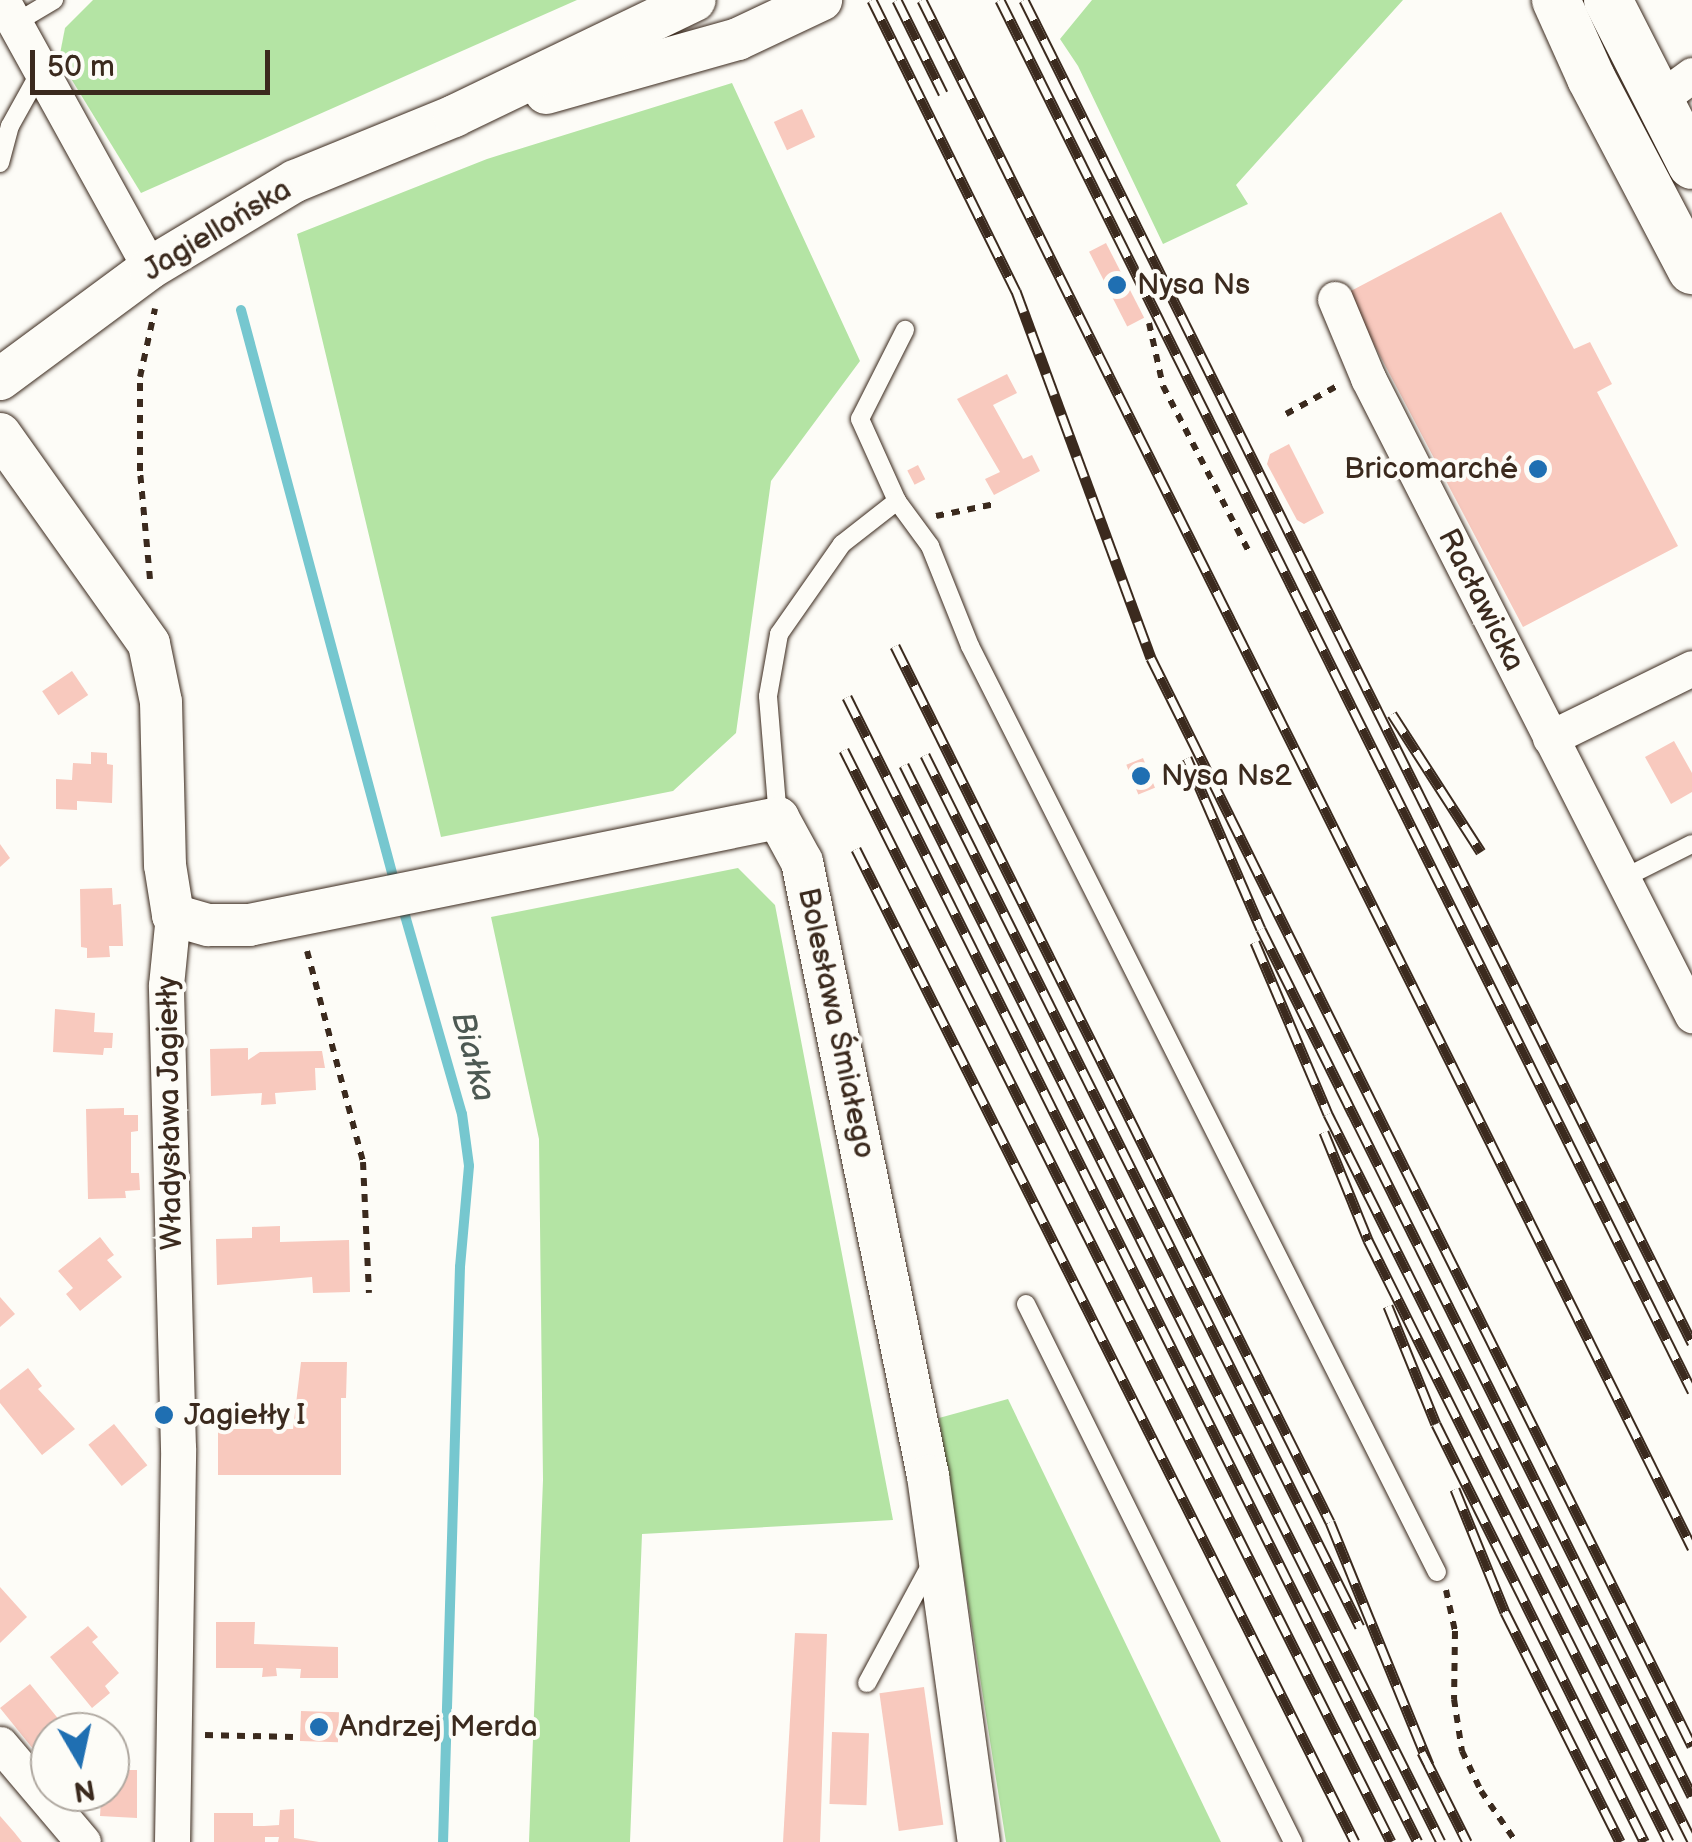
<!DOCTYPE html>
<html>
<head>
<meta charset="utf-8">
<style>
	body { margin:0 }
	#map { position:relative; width:1692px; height:1842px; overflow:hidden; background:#fdfcf7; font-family:"Balsamiq Sans",sans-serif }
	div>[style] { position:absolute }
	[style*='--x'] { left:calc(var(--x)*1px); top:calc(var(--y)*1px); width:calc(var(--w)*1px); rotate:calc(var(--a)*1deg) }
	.green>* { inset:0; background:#b4e4a4 }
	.stream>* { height:10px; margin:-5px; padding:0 5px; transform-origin:5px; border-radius:5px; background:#76c7cf }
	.building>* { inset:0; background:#f8c9be; transform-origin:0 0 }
	.path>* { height:6px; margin-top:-3px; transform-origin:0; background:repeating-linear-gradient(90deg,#3b2a1e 0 8px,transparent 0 16px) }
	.roads { filter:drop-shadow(0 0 2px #3b2a1e) drop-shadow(0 0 2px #3b2a1e) }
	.service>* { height:18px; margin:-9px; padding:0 9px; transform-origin:9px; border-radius:9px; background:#fdfcf7 }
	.minor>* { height:35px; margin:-17.5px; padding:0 17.5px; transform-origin:17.5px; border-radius:17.5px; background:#fdfcf7 }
	.tertiary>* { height:42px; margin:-21px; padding:0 21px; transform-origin:21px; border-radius:21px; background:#fdfcf7 }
	.secondary>* { height:48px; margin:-24px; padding:0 24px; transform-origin:24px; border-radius:24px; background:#fdfcf7 }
	.rail>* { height:11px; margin-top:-5.5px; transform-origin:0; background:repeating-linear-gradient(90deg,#fdfcf7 0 22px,#3b2a1e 0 44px); box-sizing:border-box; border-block:2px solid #3b2a1e }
	.dots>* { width:28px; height:28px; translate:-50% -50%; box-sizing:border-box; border:5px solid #fdfcf7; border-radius:50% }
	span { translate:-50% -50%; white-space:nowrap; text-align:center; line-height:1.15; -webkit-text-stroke:8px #fdfcf7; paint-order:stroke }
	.street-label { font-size:30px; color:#3b2a1e }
	.poi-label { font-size:30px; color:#3b2a1e }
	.left { translate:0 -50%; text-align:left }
	.right { translate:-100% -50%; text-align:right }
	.water-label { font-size:32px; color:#4d5953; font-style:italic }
	.north { position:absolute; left:30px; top:1712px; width:100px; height:100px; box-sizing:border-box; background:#fdfcf7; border:2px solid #afa8a0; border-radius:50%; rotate:171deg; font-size:28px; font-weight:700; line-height:40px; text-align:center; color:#3b2a1e }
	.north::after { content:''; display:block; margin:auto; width:35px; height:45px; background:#1f6fb2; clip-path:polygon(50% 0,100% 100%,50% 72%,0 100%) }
	.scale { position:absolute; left:30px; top:50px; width:240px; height:45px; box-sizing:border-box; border:5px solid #3b2a1e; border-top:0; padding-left:12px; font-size:30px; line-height:35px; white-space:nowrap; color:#3b2a1e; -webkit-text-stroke:8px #fdfcf7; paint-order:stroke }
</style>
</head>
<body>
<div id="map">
	<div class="green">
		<div style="clip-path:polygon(93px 0,577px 0,141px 193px,59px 59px,65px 28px)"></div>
		<div style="clip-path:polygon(1092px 0,1403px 0,1236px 185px,1248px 204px,1163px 244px,1078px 66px,1060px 39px)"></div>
		<div style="clip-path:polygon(732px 83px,860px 361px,771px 481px,736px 733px,673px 791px,441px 837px,297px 234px,487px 159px)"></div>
		<div style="clip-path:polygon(738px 868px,775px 905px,893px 1520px,642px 1534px,630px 1842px,529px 1842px,543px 1480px,539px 1139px,491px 917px)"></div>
		<div style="clip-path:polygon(1008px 1399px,1221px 1842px,1006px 1842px,939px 1418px)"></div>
	</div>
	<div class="stream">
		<div style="--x:241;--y:310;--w:594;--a:74.98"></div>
		<div style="--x:402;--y:905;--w:217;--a:74"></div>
		<div style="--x:462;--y:1114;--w:52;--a:82.3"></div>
		<div style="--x:469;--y:1166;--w:101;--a:95.1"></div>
		<div style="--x:460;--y:1267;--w:575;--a:91.69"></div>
	</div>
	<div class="building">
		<div style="left:802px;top:109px;width:31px;height:31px;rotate:65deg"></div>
		<div style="clip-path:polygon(1501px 212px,1574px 349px,1590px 342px,1612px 384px,1597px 392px,1678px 546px,1523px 627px,1347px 293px)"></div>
		<div style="left:1106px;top:243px;width:84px;height:19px;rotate:63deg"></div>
		<div style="clip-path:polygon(1007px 374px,1017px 393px,993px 405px,1023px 459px,1032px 455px,1040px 471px,994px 495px,985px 479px,1000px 472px,957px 399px)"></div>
		<div style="clip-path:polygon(1289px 444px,1324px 513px,1304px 524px,1297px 520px,1267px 464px,1270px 454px)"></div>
		<div style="left:918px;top:465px;width:16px;height:12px;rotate:63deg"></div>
		<div style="left:72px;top:671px;width:29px;height:36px;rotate:56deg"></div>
		<div style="clip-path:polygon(1674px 741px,1692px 773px,1692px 792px,1671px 804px,1645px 757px)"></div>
		<div style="clip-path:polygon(91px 752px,107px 753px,107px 764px,113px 765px,112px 803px,77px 801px,77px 810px,56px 809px,56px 779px,72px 780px,73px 763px,91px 764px)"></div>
		<div style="left:1143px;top:758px;width:32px;height:18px;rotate:68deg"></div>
		<div style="clip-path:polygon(0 844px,10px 858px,0 867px)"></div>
		<div style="clip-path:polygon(112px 888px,113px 905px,121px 904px,123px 946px,109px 946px,110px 957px,87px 958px,87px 948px,81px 947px,80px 889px)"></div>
		<div style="clip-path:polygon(55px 1009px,95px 1013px,94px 1032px,113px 1033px,112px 1048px,104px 1048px,103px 1055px,53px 1052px)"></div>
		<div style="clip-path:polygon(248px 1048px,248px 1060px,260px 1052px,322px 1051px,325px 1068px,315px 1068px,316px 1090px,275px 1093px,276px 1104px,261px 1105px,262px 1093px,211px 1096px,210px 1049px)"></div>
		<div style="clip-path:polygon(124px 1108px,124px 1115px,138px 1115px,138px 1131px,131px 1132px,131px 1173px,139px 1173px,140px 1190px,125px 1191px,126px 1198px,88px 1199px,86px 1109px)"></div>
		<div style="clip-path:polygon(280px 1226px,280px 1242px,349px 1240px,350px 1292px,313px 1293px,312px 1277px,217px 1285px,216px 1239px,252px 1238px,252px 1227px)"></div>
		<div style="clip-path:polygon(100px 1237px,114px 1255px,107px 1260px,122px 1277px,80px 1311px,66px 1294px,73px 1288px,58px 1271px)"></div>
		<div style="clip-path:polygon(0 1297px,15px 1314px,0 1327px)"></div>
		<div style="clip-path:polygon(301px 1362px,347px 1362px,346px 1398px,341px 1398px,341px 1475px,218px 1475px,218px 1429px,293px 1429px)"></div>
		<div style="clip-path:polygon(28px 1368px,42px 1386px,38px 1389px,75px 1429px,42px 1455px,0 1403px,0 1390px)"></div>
		<div style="left:114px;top:1424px;width:53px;height:33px;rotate:51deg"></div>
		<div style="clip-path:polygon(0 1587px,27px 1617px,0 1643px)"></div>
		<div style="clip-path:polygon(216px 1622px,255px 1622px,254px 1644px,338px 1647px,338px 1678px,300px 1678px,301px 1669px,276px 1668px,277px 1676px,262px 1677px,263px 1668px,216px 1668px)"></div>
		<div style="clip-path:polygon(88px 1626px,98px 1637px,92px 1642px,119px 1673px,105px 1686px,110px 1693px,92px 1708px,50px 1657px)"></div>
		<div style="clip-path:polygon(795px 1633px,827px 1634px,820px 1842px,783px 1842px)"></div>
		<div style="clip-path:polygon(30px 1684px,69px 1732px,50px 1732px,50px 1753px,42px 1760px,0 1708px)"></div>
		<div style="left:924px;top:1687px;width:139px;height:45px;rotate:82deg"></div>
		<div style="left:301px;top:1711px;width:38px;height:30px;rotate:2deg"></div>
		<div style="left:832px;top:1732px;width:37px;height:72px;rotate:2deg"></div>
		<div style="clip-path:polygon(110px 1770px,137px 1770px,137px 1818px,100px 1816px,101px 1800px,91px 1800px,91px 1792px,110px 1792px)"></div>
		<div style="clip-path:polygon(294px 1809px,294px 1838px,319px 1842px,278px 1842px,279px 1837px,265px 1837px,265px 1842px,214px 1842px,214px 1813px,253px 1813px,253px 1826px,264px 1826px,279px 1825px,280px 1810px)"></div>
		<div style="clip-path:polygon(0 1816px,14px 1832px,22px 1842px,0 1842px)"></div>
	</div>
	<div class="path">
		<div style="--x:1149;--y:323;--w:65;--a:77.5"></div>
		<div style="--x:1163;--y:386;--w:185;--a:62.6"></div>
		<div style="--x:1286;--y:414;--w:58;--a:-28.8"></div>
		<div style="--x:936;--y:516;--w:60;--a:-11.5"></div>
		<div style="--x:150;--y:579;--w:108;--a:-95.3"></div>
		<div style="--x:140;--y:471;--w:94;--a:-90"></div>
		<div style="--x:140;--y:377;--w:70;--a:-77.6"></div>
		<div style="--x:307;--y:951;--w:218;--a:75.1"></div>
		<div style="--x:363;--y:1162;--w:131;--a:87.4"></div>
		<div style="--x:1446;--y:1590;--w:42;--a:77.6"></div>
		<div style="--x:1455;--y:1631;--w:68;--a:90.8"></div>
		<div style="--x:1454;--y:1699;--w:53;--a:81.3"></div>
		<div style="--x:1462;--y:1751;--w:44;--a:64.6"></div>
		<div style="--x:1481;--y:1791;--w:62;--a:55.5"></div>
		<div style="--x:205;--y:1735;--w:88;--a:1.3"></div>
	</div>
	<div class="roads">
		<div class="service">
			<div style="--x:12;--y:25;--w:49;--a:-30.8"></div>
			<div style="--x:0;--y:163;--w:38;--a:-75"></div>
			<div style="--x:10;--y:126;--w:64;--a:-61"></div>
			<div style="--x:897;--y:501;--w:90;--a:-114.3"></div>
			<div style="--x:860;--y:419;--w:100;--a:-63.2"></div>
			<div style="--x:778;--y:818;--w:122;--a:-94.7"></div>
			<div style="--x:768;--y:696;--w:63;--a:-79.9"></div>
			<div style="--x:779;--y:634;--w:110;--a:-55"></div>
			<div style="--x:842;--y:544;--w:70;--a:-38"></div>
			<div style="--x:897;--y:501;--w:56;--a:53.7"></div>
			<div style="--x:930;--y:546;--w:108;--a:68.2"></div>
			<div style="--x:970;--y:646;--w:1037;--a:63.24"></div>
			<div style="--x:1622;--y:879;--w:78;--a:-26.6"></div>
			<div style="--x:1026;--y:1304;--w:601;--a:63.61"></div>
			<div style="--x:867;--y:1683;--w:135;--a:-61.7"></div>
		</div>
		<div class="minor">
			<div style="--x:2;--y:0;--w:306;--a:61.1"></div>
			<div style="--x:1658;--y:100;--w:42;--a:-36.3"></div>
			<div style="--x:1335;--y:299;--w:86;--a:67.3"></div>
			<div style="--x:1368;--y:378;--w:715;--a:63.04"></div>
			<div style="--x:1550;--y:738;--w:158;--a:-26.2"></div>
			<div style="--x:0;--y:1744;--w:128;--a:49.7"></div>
			<div style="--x:172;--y:1842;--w:394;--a:-89.1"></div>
			<div style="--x:178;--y:1448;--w:463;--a:-91.5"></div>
			<div style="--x:166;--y:985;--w:70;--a:-84.3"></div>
		</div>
		<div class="tertiary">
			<div style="--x:546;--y:93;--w:199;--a:-15.7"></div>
			<div style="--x:738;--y:39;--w:92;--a:-25.2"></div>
			<div style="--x:0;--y:379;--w:187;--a:-36.5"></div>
			<div style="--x:150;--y:268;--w:169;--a:-31"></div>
			<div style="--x:295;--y:181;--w:172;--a:-22.2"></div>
			<div style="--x:454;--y:116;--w:267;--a:-25.7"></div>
			<div style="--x:0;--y:434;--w:257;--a:54.6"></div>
			<div style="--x:149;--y:644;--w:59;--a:78.3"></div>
			<div style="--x:161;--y:702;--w:163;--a:88.6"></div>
			<div style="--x:165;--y:865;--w:51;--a:80.9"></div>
			<div style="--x:173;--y:915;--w:37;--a:16"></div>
			<div style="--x:209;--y:925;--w:40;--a:0"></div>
			<div style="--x:249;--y:925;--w:540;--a:-11.43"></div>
			<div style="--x:778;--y:818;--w:50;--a:61.4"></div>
			<div style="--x:802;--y:862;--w:627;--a:78.4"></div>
			<div style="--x:928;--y:1476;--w:370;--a:82.1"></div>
		</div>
		<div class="secondary">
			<div style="--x:1556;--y:0;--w:85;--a:65.8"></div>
			<div style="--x:1591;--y:78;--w:217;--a:62.3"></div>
			<div style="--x:1608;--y:0;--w:185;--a:63"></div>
		</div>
	</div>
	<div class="rail">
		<div style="--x:872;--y:0;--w:325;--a:63.7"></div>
		<div style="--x:1016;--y:291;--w:391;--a:69.8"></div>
		<div style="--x:1151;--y:658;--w:1215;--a:63.56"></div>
		<div style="--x:897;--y:0;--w:104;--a:63.7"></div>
		<div style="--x:922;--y:0;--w:1729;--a:63.55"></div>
		<div style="--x:1000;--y:0;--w:1554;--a:63.55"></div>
		<div style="--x:1024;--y:0;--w:1500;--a:63.55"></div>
		<div style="--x:895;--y:646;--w:978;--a:63.59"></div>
		<div style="--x:1330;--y:1522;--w:262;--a:67.8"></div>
		<div style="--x:847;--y:697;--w:1279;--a:63.5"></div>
		<div style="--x:1392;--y:714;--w:164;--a:57.2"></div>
		<div style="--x:844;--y:750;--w:1221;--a:63.39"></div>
		<div style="--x:925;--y:755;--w:974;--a:63.49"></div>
		<div style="--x:1187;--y:758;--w:186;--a:66.6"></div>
		<div style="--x:1261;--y:929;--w:968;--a:63.57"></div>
		<div style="--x:904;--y:765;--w:1203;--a:63.5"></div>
		<div style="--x:856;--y:849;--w:1111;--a:63.32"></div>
		<div style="--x:1255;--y:942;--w:187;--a:67"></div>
		<div style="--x:1328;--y:1114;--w:813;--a:63.4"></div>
		<div style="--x:1324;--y:1132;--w:117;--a:67.8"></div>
		<div style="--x:1368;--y:1240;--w:673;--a:63.43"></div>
		<div style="--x:1388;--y:1306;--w:127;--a:67.9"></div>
		<div style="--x:1436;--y:1424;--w:467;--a:63.5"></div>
		<div style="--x:1455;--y:1489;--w:133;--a:67.9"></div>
		<div style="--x:1505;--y:1612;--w:257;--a:63.4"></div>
		<div style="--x:1422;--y:1752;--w:101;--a:63.4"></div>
	</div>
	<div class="dots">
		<div style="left:1117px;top:285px;background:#1f6fb2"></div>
		<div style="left:1538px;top:469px;background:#1f6fb2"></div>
		<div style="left:1141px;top:776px;background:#1f6fb2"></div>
		<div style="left:164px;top:1415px;background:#1f6fb2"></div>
		<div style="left:319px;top:1727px;background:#1f6fb2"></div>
	</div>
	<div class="street-label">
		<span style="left:217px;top:230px;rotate:-31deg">Jagiellońska</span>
		<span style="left:1481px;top:600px;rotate:63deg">Racławicka</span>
		<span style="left:836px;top:1023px;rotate:78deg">Bolesława Śmiałego</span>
		<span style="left:170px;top:1113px;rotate:-91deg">Władysława Jagiełły</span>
	</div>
	<div class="poi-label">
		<span class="left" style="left:1137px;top:285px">Nysa Ns</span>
		<span class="right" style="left:1518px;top:469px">Bricomarché</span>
		<span class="left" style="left:1161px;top:776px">Nysa Ns2</span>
		<span class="left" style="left:184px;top:1415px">Jagiełły I</span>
		<span class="left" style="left:339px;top:1727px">Andrzej Merda</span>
	</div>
	<div class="water-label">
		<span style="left:472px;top:1057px;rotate:75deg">Białka</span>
	</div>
	<div class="north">N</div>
	<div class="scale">50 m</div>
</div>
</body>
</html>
